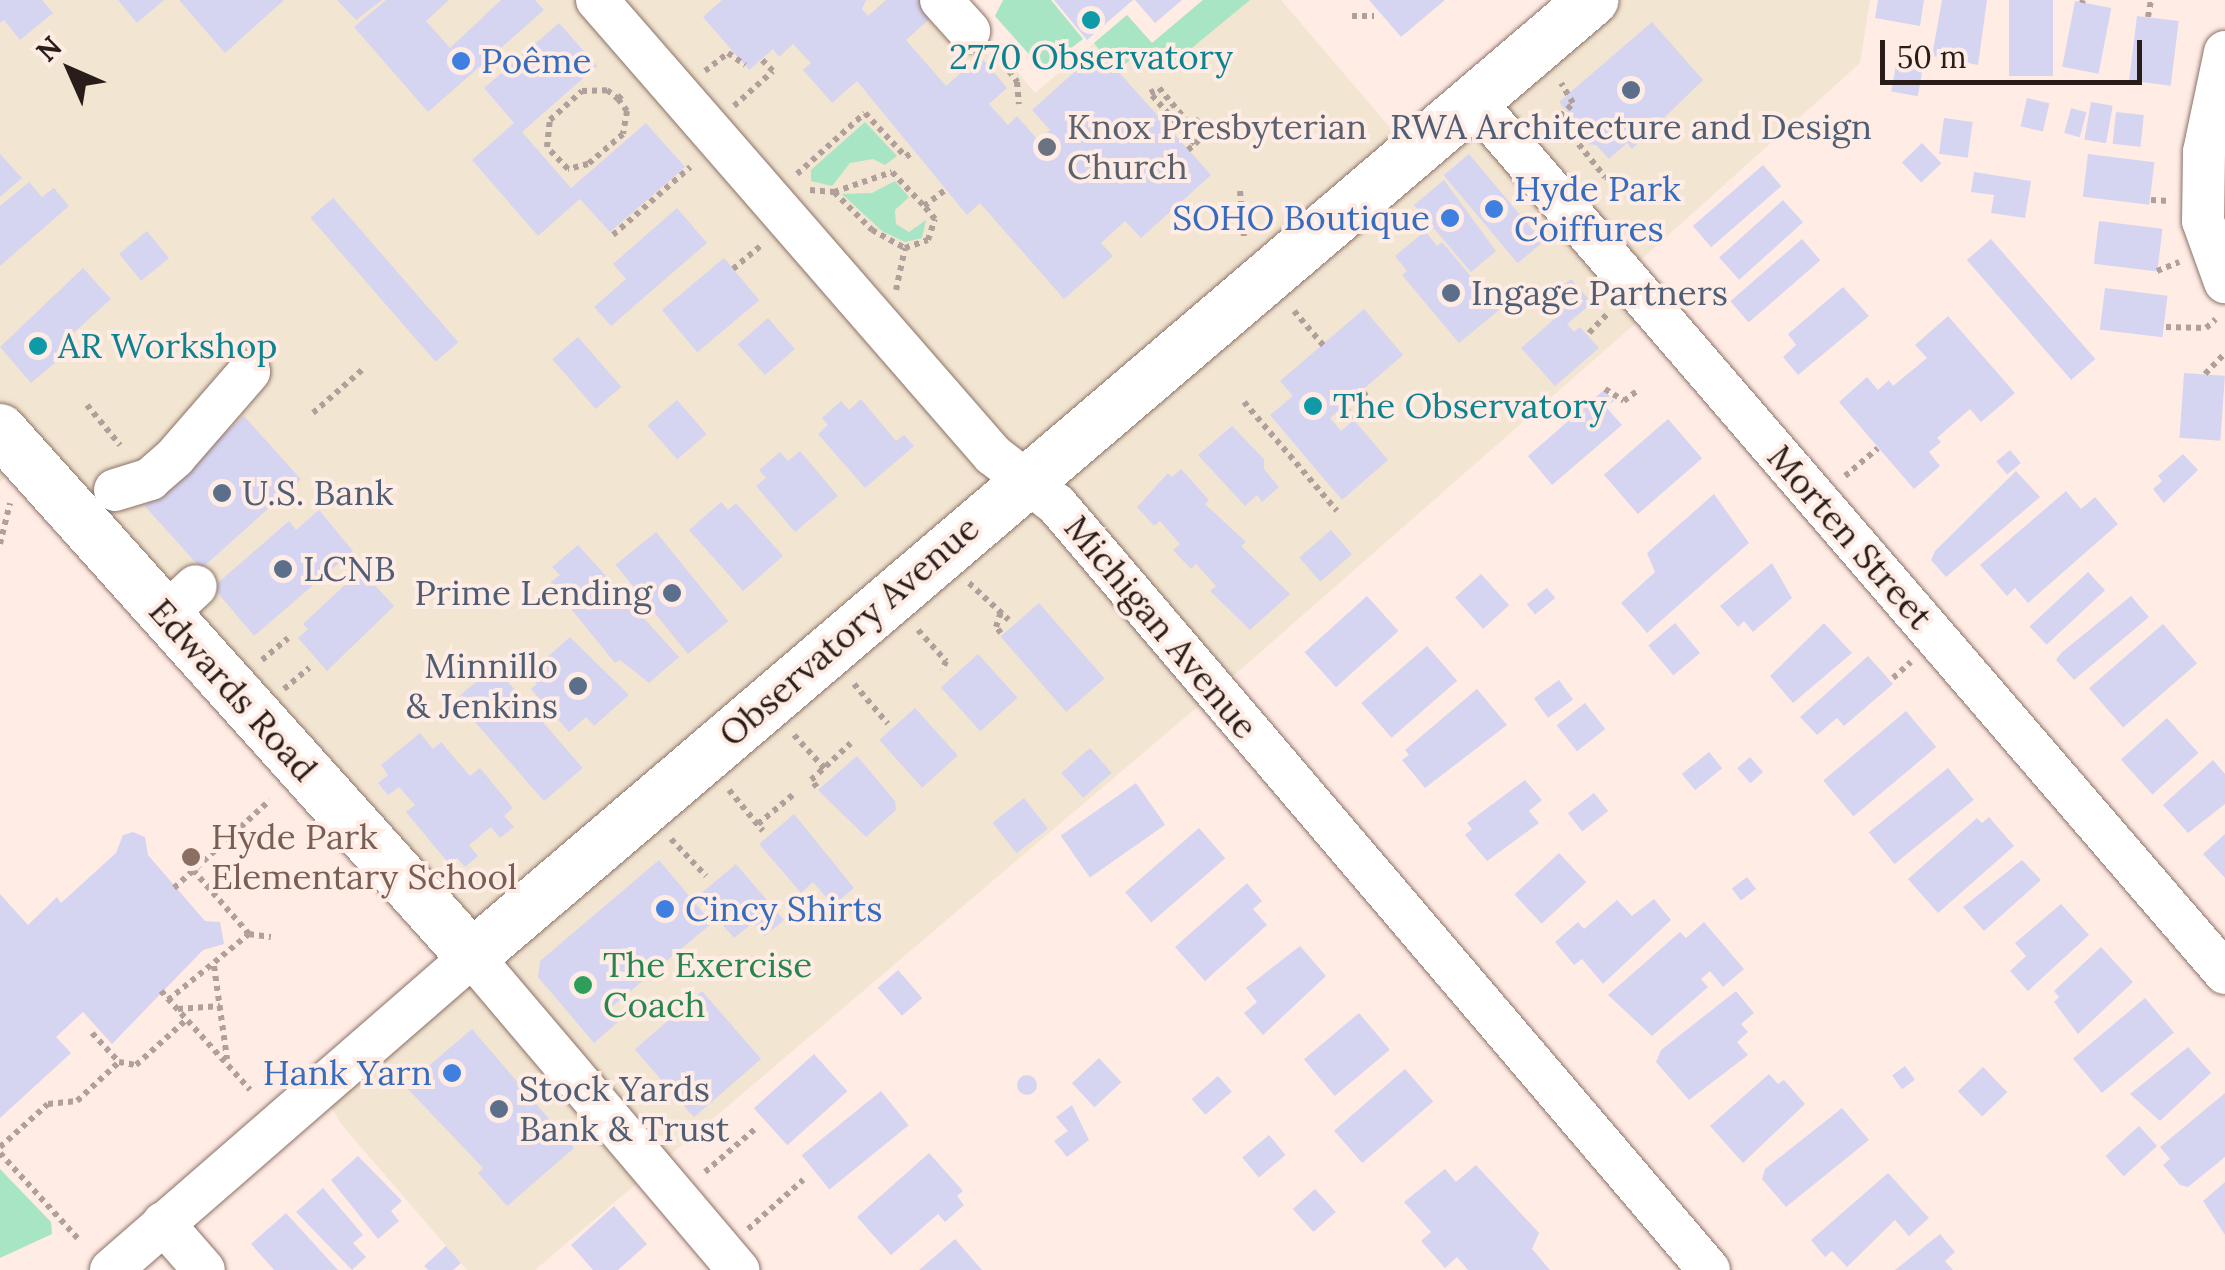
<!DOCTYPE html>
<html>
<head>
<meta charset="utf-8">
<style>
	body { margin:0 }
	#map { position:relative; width:2225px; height:1270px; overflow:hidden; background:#ffece5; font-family:Lora,serif }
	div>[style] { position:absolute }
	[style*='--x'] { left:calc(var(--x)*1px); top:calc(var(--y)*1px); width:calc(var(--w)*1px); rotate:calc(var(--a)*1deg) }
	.commercial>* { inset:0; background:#f2e5d1 }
	.green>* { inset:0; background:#a7e5c4 }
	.building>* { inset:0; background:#d6d5f1; transform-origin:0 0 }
	.round { border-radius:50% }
	.path>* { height:6px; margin-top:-3px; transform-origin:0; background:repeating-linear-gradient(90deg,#b09f9a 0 5px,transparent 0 10px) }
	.roads { filter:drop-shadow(0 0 2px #8c7167) drop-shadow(0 0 2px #8c7167) }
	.minor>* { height:42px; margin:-21px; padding:0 21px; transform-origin:21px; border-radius:21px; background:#fff }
	.major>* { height:52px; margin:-26px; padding:0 26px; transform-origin:26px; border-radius:26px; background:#fff }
	.dots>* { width:28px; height:28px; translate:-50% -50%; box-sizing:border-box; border:5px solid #ffece5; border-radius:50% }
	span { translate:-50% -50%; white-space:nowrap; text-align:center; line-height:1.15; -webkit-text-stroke:8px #ffece5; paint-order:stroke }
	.culture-label { font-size:35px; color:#0d838f }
	.left { translate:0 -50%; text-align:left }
	.shop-label { font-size:35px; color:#366cbe }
	.right { translate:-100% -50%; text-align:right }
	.worship-label { font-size:35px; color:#5b616d }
	.service-label { font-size:35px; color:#4e5e75 }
	.street-label { font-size:35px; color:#281d19 }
	.education-label { font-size:35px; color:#785e54 }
	.leisure-label { font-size:35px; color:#27864d }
	.north { position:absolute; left:20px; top:20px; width:100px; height:100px; -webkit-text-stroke:8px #ffece5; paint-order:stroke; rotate:315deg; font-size:28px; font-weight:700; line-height:40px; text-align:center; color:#281d19 }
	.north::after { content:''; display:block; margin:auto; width:35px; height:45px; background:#281d19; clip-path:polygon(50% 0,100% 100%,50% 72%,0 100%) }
	.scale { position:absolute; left:1880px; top:40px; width:262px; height:45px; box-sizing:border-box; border:5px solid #281d19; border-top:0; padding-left:12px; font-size:30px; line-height:35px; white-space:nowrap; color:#281d19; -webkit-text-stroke:8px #ffece5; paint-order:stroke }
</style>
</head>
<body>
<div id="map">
	<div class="commercial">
		<div style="clip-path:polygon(0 0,957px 0,1035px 93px,1127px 15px,1152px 43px,1203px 0,1281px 0,1411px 152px,1592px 0,1870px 0,1860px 63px,1625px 274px,1653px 308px,1216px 691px,535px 1270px,467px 1270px,341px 1124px,320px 1087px,472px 957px,25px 460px,0 482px)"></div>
	</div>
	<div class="green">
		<div style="clip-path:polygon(1003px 0,1051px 0,1083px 39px,1043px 70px,995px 16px)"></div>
		<div style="clip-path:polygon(1203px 0,1250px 0,1165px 70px,1151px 71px,1137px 54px,1117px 71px,1094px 43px,1127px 15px,1152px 43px)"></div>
		<div style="clip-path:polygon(865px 122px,897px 156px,885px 165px,873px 159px,850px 163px,832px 186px,811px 181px,811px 170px)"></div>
		<div style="clip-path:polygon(895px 181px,909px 197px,895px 210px,896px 224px,909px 232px,926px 220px,922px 238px,905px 242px,882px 231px,842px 194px,872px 193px)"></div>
		<div style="clip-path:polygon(0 1169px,51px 1222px,52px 1234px,0 1258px)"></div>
	</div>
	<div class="building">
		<div style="clip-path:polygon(0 0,42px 0,53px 13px,20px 40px,4px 20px,0 23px)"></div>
		<div style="clip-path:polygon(118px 0,164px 0,137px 23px)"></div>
		<div style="clip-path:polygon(179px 0,284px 0,225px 53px)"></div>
		<div style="clip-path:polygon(337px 0,382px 0,356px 20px)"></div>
		<div style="clip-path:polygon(386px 0,449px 0,426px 21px,450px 48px,501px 0,535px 0,544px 10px,428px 112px,354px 27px)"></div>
		<div style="clip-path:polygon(722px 0,866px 0,862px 9px,868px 16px,886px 0,920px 0,934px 15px,906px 40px,946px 86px,980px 56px,1007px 88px,989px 104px,1008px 125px,1017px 116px,1038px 140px,1050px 130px,1032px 110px,1099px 50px,1211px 175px,1141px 238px,1125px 221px,1101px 243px,1113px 256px,1064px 299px,980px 203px,967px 215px,857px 81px,832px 103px,803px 70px,811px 63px,793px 44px,779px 57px,773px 49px,749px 70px,703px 17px)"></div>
		<div style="clip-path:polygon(1054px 0,1133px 0,1087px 40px)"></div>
		<div style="clip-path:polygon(1135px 0,1182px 0,1155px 23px)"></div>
		<div style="clip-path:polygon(1369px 0,1445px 0,1401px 37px)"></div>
		<div style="clip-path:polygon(1878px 0,1924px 0,1920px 26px,1875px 18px)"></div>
		<div style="clip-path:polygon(1942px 0,1987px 0,1978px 65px,1932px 56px)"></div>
		<div style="left:2009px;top:0;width:44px;height:76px"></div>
		<div style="left:2075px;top:1px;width:37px;height:67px;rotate:11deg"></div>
		<div style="left:2137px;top:16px;width:42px;height:65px;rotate:7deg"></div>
		<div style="clip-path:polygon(1652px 22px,1703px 80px,1632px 149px,1627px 143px,1609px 159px,1596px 145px,1586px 144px,1586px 133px,1559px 102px)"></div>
		<div style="clip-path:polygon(559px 23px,597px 66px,522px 132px,571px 188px,646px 123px,685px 167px,610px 232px,580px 199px,538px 236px,472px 160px,514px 123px,484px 88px)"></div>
		<div style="left:1897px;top:59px;width:27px;height:33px;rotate:10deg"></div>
		<div style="left:2027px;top:98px;width:23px;height:29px;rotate:13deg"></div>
		<div style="left:2091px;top:102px;width:22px;height:38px;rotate:10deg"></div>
		<div style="left:2071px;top:108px;width:16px;height:26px;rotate:15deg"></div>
		<div style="left:2116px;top:112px;width:28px;height:32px;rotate:6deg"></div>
		<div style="left:1944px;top:118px;width:29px;height:36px;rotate:8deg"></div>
		<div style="left:1922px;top:143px;width:28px;height:28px;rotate:46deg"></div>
		<div style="clip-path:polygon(0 154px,22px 178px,0 197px)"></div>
		<div style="left:1469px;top:154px;width:115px;height:33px;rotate:50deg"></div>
		<div style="left:2088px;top:154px;width:67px;height:43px;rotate:7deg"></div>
		<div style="left:1763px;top:165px;width:28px;height:93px;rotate:49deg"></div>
		<div style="clip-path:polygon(1974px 172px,2031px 181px,2025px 218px,1991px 213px,1994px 195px,1971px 192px)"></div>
		<div style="clip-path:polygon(1444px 180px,1496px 251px,1471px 272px,1414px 205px)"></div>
		<div style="clip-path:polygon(29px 182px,42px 197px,54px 188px,69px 206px,0 266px,0 206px)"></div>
		<div style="left:333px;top:198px;width:191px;height:30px;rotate:49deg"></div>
		<div style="left:1783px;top:200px;width:30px;height:86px;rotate:48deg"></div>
		<div style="clip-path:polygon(677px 208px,707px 243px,611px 326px,594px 307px,626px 279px,613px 264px)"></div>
		<div style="left:2099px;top:221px;width:64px;height:43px;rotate:7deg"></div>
		<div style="left:147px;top:231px;width:35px;height:36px;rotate:51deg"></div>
		<div style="clip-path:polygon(1425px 231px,1437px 246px,1442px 242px,1499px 310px,1459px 343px,1402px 275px,1407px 271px,1395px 256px)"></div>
		<div style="left:1802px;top:239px;width:28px;height:95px;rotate:49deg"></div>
		<div style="left:1991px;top:239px;width:159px;height:32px;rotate:49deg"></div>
		<div style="left:724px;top:258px;width:55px;height:81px;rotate:50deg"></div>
		<div style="clip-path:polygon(83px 268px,111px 299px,69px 337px,76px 345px,31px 383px,0 347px)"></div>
		<div style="clip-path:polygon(1571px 279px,1592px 303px,1567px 324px,1574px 332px,1580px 327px,1599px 348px,1555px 386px,1521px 348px,1559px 315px,1547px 299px)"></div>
		<div style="clip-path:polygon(1843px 287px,1869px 316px,1798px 375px,1783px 357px,1796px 345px,1788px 334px)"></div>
		<div style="left:2105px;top:288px;width:63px;height:42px;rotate:7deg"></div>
		<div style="clip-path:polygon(1364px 309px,1403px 355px,1330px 418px,1341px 431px,1354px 420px,1388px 460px,1342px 500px,1270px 415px,1293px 396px,1280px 381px)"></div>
		<div style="clip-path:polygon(1948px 316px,2015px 393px,1981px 422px,1970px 409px,1937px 438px,1941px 442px,1929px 452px,1940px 466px,1914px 489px,1839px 402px,1867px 377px,1878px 390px,1889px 380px,1893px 386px,1927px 358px,1915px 345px)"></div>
		<div style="left:768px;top:318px;width:41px;height:40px;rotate:49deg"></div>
		<div style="left:578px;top:337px;width:66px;height:34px;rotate:49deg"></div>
		<div style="left:2184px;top:373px;width:41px;height:65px;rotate:4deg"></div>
		<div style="clip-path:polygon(1604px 390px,1614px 401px,1606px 407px,1622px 425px,1552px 485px,1528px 456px)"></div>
		<div style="clip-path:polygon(861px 399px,896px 441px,904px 435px,914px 446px,865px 488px,818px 434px,828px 425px,822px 418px,841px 401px,849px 410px)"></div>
		<div style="left:677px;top:400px;width:45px;height:39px;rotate:49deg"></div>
		<div style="left:244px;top:416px;width:85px;height:134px;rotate:48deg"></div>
		<div style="left:1668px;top:419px;width:52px;height:85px;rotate:49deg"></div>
		<div style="clip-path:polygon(1232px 426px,1264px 459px,1264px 469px,1279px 487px,1262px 502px,1257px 495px,1245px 506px,1198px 455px)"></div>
		<div style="left:2010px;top:450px;width:17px;height:18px;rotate:50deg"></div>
		<div style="clip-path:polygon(800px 451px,838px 496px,795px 532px,756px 486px,766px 478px,759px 470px,780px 452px,788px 461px)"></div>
		<div style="clip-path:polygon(2183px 454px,2198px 470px,2164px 503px,2153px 489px,2162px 481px,2158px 476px)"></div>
		<div style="clip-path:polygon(1181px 469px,1209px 500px,1205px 504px,1246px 542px,1241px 546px,1290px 594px,1250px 630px,1210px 591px,1216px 586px,1196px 564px,1191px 569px,1173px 550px,1180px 544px,1160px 521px,1154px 526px,1137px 507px,1168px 473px,1172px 477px)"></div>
		<div style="clip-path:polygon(2016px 471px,2040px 497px,1946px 577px,1931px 560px,1935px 551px)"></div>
		<div style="clip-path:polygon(2066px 491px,2081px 509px,2095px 497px,2118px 524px,2028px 603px,2015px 588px,2007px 596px,1980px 565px)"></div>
		<div style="clip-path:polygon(1714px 494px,1749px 543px,1647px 633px,1621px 603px,1655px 572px,1647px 553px)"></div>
		<div style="clip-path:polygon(721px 502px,728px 510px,736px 503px,783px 556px,743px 591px,689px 530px)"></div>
		<div style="clip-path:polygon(319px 510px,353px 551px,254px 636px,213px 587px,289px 521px,296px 530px)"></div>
		<div style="left:1331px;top:530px;width:32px;height:42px;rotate:49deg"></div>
		<div style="left:656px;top:532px;width:115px;height:52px;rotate:51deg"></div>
		<div style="clip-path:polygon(578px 545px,679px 657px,649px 683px,620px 660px,615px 663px,550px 583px,560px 575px,552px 567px)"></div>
		<div style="clip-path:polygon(1772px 563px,1792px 598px,1753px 632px,1744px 621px,1738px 627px,1720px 606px)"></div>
		<div style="clip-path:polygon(361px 570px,394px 606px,327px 671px,298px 638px,308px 629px,303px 624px)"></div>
		<div style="left:2088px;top:572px;width:25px;height:80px;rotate:47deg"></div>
		<div style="left:1481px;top:574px;width:42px;height:35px;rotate:48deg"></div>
		<div style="left:1547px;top:588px;width:13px;height:26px;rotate:51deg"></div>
		<div style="left:1367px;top:596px;width:47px;height:84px;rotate:48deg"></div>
		<div style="clip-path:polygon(2131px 596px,2149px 617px,2074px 680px,2056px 660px,2061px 653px)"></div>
		<div style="left:1039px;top:603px;width:100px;height:51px;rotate:49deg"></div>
		<div style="left:1675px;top:623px;width:39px;height:35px;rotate:50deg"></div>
		<div style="clip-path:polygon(1824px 623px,1852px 653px,1793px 703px,1770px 676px)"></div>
		<div style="left:2163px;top:624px;width:52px;height:98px;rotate:49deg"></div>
		<div style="clip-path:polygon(570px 637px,629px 695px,594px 726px,586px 717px,569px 732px,531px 689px,537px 684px,528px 674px)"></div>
		<div style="left:1427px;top:646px;width:46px;height:87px;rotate:49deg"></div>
		<div style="left:978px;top:654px;width:59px;height:50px;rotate:48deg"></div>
		<div style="clip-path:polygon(1868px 656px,1893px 684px,1844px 726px,1837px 718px,1817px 735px,1800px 717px)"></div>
		<div style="left:494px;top:666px;width:135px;height:51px;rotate:49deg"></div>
		<div style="left:1559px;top:680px;width:24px;height:31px;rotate:54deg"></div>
		<div style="clip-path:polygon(1477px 689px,1507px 725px,1425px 788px,1402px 760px,1409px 755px,1405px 750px)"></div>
		<div style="left:1585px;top:703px;width:33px;height:36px;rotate:52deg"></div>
		<div style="left:915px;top:708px;width:64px;height:48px;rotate:48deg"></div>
		<div style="left:1906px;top:711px;width:47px;height:108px;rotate:50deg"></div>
		<div style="left:2167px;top:718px;width:47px;height:62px;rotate:48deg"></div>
		<div style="clip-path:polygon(420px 733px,433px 749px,441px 742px,470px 776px,480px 768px,513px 808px,504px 816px,514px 827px,500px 838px,491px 827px,469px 845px,478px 856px,465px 867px,457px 858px,450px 865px,406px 812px,415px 805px,399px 787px,388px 795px,378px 783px,388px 775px,381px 765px)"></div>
		<div style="left:1090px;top:748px;width:33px;height:38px;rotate:49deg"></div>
		<div style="left:1709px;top:752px;width:21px;height:35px;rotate:51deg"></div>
		<div style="clip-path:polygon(857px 756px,895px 801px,896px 810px,866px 837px,818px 790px)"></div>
		<div style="left:1750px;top:757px;width:20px;height:17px;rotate:49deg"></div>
		<div style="clip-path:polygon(2213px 760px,2225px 774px,2225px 804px,2188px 833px,2163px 805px)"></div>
		<div style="left:1948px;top:768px;width:41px;height:102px;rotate:51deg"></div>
		<div style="clip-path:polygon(1525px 780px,1542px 800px,1529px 811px,1539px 823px,1487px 861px,1465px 835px,1472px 829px,1467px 823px)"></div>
		<div style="left:1136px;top:783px;width:51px;height:92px;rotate:55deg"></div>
		<div style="left:1594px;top:793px;width:23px;height:33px;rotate:52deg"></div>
		<div style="left:1024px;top:798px;width:39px;height:40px;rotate:52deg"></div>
		<div style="clip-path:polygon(794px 814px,854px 888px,833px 905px,813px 882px,801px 893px,759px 844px)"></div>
		<div style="clip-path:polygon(1989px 817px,2014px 846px,1938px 913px,1908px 879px,1977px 818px,1982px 823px)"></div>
		<div style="left:1199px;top:828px;width:40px;height:98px;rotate:49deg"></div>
		<div style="clip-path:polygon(133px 832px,145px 837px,148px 855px,205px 921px,220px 922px,224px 944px,203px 950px,112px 1044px,83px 1012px,56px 1037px,71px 1053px,0 1118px,0 894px,28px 925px,57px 897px,61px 903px,116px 853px,123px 835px)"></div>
		<div style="clip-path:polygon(2225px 834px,2225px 878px,2203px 854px)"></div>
		<div style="left:1559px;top:853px;width:40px;height:61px;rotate:47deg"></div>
		<div style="clip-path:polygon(659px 860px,712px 923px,608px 1010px,618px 1022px,594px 1043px,538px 977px,540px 961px)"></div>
		<div style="clip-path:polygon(2022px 860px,2041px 880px,1984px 931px,1963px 907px)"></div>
		<div style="clip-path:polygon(736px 864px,784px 920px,765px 936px,754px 922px,734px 938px,698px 896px)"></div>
		<div style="left:1747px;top:877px;width:15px;height:19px;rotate:53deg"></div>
		<div style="clip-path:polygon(1247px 883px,1262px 901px,1253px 909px,1267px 925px,1205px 981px,1175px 947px)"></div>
		<div style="clip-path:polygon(1654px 899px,1671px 920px,1603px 984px,1582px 959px,1574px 965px,1555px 942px,1578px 922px,1584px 929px,1617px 900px,1632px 916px)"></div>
		<div style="clip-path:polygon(2061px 904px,2089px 935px,2028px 991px,2010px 971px,2026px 956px,2015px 943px)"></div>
		<div style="clip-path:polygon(1704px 922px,1744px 969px,1723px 987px,1710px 971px,1701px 979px,1708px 987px,1652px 1036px,1608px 995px,1680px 932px,1686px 938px)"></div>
		<div style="clip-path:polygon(1300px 946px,1326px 976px,1263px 1035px,1244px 1013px,1257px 1002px,1246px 988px)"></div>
		<div style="clip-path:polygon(2101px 947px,2133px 982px,2078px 1034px,2054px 1002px,2059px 997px,2054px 991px)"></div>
		<div style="left:898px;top:970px;width:37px;height:27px;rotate:49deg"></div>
		<div style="left:702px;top:991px;width:90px;height:89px;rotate:49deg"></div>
		<div style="clip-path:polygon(1736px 991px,1754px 1013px,1741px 1024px,1748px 1032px,1737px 1042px,1748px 1055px,1689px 1100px,1656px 1062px,1661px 1050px)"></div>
		<div style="left:2145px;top:998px;width:45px;height:94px;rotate:50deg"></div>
		<div style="left:1359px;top:1013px;width:48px;height:72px;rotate:50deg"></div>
		<div style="clip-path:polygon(472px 1029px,574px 1148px,507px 1206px,478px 1173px,483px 1168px,405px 1086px)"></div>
		<div style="clip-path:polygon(2188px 1047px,2211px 1073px,2160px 1121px,2130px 1094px)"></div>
		<div style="left:814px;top:1054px;width:50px;height:81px;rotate:48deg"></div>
		<div style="left:1099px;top:1058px;width:33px;height:37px;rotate:47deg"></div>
		<div style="left:1905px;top:1066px;width:17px;height:16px;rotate:54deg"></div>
		<div style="left:1983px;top:1067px;width:35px;height:35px;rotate:46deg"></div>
		<div style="left:1405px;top:1069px;width:43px;height:94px;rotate:49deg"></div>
		<div style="clip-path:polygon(1769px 1074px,1778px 1084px,1784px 1080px,1805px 1104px,1743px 1163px,1710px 1126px)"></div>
		<div class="round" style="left:1017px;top:1075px;width:20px;height:20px"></div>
		<div style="left:1218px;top:1076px;width:21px;height:35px;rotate:49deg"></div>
		<div style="left:881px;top:1091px;width:44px;height:102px;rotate:51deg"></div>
		<div style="clip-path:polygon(2225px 1093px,2225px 1157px,2188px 1187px,2180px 1185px,2163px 1165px,2170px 1159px,2160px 1147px)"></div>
		<div style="clip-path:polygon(1072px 1105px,1089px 1140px,1067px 1157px,1054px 1141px,1068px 1131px,1056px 1117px)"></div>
		<div style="clip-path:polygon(1842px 1108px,1869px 1140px,1786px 1207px,1762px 1179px,1765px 1169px)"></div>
		<div style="left:2139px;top:1126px;width:27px;height:45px;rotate:48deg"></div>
		<div style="left:1269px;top:1135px;width:26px;height:35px;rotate:50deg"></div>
		<div style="clip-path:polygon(929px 1153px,963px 1191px,957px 1196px,964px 1205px,945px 1222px,938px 1214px,891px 1255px,857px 1217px)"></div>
		<div style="clip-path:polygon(358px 1156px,402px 1201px,391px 1211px,399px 1221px,378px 1239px,331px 1180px)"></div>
		<div style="clip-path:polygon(1476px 1165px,1539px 1233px,1532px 1249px,1550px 1270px,1468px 1270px,1457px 1257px,1445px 1268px,1421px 1241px,1431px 1232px,1404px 1202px,1445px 1169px,1456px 1182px)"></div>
		<div style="clip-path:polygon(1888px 1173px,1929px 1218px,1909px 1236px,1895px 1220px,1847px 1267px,1832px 1251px,1825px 1257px,1811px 1240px)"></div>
		<div style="clip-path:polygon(2225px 1182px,2225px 1235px,2203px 1201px)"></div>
		<div style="clip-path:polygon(323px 1188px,363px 1235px,353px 1243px,366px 1257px,352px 1270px,296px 1212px)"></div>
		<div style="left:1315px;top:1189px;width:31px;height:30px;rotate:48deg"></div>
		<div style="clip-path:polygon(614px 1206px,647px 1244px,618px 1270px,593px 1270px,571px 1245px)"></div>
		<div style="clip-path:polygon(286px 1213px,338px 1270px,274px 1270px,251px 1244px)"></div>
		<div style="clip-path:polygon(1940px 1234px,1955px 1252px,1945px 1261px,1953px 1270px,1895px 1270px)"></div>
		<div style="clip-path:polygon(955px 1239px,982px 1270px,919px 1270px)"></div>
		<div style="clip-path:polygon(446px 1246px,461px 1263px,453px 1270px,428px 1270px,424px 1266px)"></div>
	</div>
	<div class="path">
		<div style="--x:2082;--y:3;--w:3;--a:-72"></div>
		<div style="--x:1352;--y:16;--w:22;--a:0"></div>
		<div style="--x:2148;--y:17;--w:17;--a:-80"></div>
		<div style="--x:997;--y:55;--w:34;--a:53"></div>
		<div style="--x:1017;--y:82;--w:22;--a:85"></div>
		<div style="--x:705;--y:71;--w:29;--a:-38"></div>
		<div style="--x:728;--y:53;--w:21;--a:35"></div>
		<div style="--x:618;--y:99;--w:15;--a:53"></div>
		<div style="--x:627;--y:111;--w:23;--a:100"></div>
		<div style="--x:623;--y:134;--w:46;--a:139.4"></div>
		<div style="--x:588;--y:164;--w:21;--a:166"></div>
		<div style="--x:568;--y:169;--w:30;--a:-134"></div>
		<div style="--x:547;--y:147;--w:27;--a:-84"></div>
		<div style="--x:550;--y:120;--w:43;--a:-42.2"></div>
		<div style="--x:582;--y:91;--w:25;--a:-2"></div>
		<div style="--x:607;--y:90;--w:14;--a:39"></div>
		<div style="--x:618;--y:99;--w:10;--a:-45"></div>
		<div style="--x:734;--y:106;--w:52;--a:-41.9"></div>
		<div style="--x:773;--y:71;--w:17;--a:-135"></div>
		<div style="--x:1560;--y:121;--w:72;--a:51.2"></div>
		<div style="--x:1605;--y:177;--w:13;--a:13"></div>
		<div style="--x:1547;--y:131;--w:38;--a:-47"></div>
		<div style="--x:1573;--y:103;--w:23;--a:-121"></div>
		<div style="--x:1195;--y:144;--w:20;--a:-45"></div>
		<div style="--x:1188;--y:150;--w:9;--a:-41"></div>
		<div style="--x:1195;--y:144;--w:68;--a:-131.4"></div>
		<div style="--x:1150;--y:93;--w:10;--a:-29"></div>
		<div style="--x:1159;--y:88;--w:51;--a:49.8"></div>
		<div style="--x:1192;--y:127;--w:11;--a:-49"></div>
		<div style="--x:797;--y:174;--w:91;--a:-41.9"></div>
		<div style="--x:865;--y:113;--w:60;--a:47"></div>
		<div style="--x:906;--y:157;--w:8;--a:-40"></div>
		<div style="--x:810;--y:190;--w:24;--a:5"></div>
		<div style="--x:834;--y:192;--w:61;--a:-19"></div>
		<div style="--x:892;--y:172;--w:47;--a:46.7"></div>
		<div style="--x:924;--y:206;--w:26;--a:-37"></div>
		<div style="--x:1240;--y:191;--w:47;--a:85.1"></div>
		<div style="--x:834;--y:192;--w:54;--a:45"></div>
		<div style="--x:872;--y:230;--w:38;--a:29"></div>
		<div style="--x:905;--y:248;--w:24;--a:-19"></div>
		<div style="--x:928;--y:240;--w:22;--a:-72"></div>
		<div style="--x:935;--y:219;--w:17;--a:-130"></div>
		<div style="--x:2151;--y:200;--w:18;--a:3"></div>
		<div style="--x:613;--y:235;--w:103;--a:-41.4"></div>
		<div style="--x:733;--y:269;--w:39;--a:-40"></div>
		<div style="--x:2157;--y:271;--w:24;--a:-22"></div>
		<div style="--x:896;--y:290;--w:43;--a:-77.9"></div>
		<div style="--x:1294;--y:311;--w:45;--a:49.5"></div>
		<div style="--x:2166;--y:327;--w:40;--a:1.4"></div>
		<div style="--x:2206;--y:328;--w:13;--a:-42"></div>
		<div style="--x:1589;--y:333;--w:29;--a:-46"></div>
		<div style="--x:2205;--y:374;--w:29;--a:-46"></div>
		<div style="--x:1605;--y:389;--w:22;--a:32"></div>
		<div style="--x:1624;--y:401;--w:18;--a:-38"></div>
		<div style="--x:1363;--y:392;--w:28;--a:51"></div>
		<div style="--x:1244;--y:402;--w:143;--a:49.5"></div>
		<div style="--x:87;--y:405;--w:52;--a:50.5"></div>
		<div style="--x:1345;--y:408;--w:16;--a:45"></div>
		<div style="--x:1356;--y:419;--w:22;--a:-30"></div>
		<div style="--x:313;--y:413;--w:67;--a:-41.3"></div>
		<div style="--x:1845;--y:476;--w:43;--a:-40.3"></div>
		<div style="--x:0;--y:544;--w:42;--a:-76.3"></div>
		<div style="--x:969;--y:583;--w:54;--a:42.8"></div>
		<div style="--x:918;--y:630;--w:42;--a:47.9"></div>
		<div style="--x:946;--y:661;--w:10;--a:114"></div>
		<div style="--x:1001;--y:633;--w:8;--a:-130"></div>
		<div style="--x:996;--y:627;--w:16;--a:-72"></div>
		<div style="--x:262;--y:660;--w:34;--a:-40"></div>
		<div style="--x:1893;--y:678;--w:24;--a:-42"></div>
		<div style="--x:854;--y:684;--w:52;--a:49.6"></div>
		<div style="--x:284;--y:689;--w:33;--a:-40"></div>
		<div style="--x:794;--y:735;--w:47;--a:47.6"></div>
		<div style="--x:817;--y:787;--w:9;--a:-131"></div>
		<div style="--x:811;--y:780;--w:54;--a:-42.8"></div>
		<div style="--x:729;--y:790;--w:53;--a:50.3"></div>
		<div style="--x:758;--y:824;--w:47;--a:-39.8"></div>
		<div style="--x:671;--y:839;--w:51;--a:46.6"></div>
		<div style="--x:174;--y:888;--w:130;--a:-42.5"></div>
		<div style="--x:249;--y:934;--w:22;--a:8"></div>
		<div style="--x:214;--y:966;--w:94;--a:82"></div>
		<div style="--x:161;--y:991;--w:133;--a:48"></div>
		<div style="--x:168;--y:1000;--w:104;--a:-39.2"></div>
		<div style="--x:249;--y:934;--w:85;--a:-131.2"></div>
		<div style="--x:178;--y:1009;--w:42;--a:-4.1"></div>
		<div style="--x:92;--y:1033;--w:40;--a:47"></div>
		<div style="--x:645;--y:1102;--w:28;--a:-41"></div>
		<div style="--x:0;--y:1147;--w:64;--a:-41.9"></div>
		<div style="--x:48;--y:1104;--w:29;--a:-6"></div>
		<div style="--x:77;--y:1101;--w:57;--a:-42.9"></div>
		<div style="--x:119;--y:1062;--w:17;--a:10"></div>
		<div style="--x:136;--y:1065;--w:67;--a:-42"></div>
		<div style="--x:0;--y:1153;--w:119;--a:47.7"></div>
		<div style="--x:705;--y:1172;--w:66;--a:-40.7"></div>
		<div style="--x:748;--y:1229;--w:74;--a:-41.7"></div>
	</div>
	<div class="roads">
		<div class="minor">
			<div style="--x:597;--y:0;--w:603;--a:48.97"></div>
			<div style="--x:993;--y:455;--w:81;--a:38"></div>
			<div style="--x:1057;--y:505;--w:1005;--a:49.56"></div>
			<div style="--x:941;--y:0;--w:42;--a:47.9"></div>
			<div style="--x:2225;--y:52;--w:102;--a:101.9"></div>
			<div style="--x:2204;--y:152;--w:69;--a:90.8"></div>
			<div style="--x:2203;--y:221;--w:65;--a:70.2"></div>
			<div style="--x:1474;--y:101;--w:1151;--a:49.26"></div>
			<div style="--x:115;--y:490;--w:37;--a:-17"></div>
			<div style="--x:150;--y:479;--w:33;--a:-41"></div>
			<div style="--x:175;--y:457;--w:113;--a:-49"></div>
			<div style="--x:165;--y:615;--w:42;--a:-43.1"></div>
			<div style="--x:163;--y:1223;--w:62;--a:48.9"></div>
			<div style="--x:111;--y:1270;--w:478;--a:-41"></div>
			<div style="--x:472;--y:956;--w:412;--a:49.7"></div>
		</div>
		<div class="major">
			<div style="--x:0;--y:430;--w:707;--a:48.1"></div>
			<div style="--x:472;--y:956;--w:1473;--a:-40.48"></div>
		</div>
	</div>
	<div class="dots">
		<div style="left:1091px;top:20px;background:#0f9aa8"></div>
		<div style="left:461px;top:61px;background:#3f7fe0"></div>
		<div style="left:1631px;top:90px;background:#5c6f8a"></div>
		<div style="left:1047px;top:147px;background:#6b7280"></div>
		<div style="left:1494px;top:209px;background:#3f7fe0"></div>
		<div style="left:1450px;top:218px;background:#3f7fe0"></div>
		<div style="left:1451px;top:293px;background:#5c6f8a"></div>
		<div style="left:38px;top:346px;background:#0f9aa8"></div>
		<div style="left:1313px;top:406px;background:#0f9aa8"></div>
		<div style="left:222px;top:493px;background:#5c6f8a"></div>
		<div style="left:283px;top:569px;background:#5c6f8a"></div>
		<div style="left:672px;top:593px;background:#5c6f8a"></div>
		<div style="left:578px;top:686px;background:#5c6f8a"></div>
		<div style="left:191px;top:857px;background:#8d6e63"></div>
		<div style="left:665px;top:909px;background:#3f7fe0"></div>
		<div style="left:583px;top:985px;background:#2e9e5b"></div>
		<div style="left:452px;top:1073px;background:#3f7fe0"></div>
		<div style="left:499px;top:1109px;background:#5c6f8a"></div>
	</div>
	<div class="culture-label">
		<span style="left:1091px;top:57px">2770 Observatory</span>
		<span class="left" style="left:58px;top:346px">AR Workshop</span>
		<span class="left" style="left:1333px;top:406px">The Observatory</span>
	</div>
	<div class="shop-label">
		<span class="left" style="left:481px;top:61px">Poême</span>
		<span class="left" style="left:1514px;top:209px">Hyde Park<br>Coiffures</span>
		<span class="right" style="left:1430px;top:218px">SOHO Boutique</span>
		<span class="left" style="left:685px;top:909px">Cincy Shirts</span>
		<span class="right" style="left:432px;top:1073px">Hank Yarn</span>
	</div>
	<div class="worship-label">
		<span class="left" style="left:1067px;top:147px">Knox Presbyterian<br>Church</span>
	</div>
	<div class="service-label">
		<span style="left:1631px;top:127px">RWA Architecture and Design</span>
		<span class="left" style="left:1471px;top:293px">Ingage Partners</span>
		<span class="left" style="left:242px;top:493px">U.S. Bank</span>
		<span class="left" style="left:303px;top:569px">LCNB</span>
		<span class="right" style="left:652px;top:593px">Prime Lending</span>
		<span class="right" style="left:558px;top:686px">Minnillo<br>&amp; Jenkins</span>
		<span class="left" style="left:519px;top:1109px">Stock Yards<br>Bank &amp; Trust</span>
	</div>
	<div class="street-label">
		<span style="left:1850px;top:537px;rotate:49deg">Morten Street</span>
		<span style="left:1161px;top:627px;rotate:50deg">Michigan Avenue</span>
		<span style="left:849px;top:631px;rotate:-41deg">Observatory Avenue</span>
		<span style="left:233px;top:690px;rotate:48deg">Edwards Road</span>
	</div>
	<div class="education-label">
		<span class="left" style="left:211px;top:857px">Hyde Park<br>Elementary School</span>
	</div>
	<div class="leisure-label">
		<span class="left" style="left:603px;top:985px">The Exercise<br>Coach</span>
	</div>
	<div class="north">N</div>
	<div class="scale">50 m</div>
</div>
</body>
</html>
